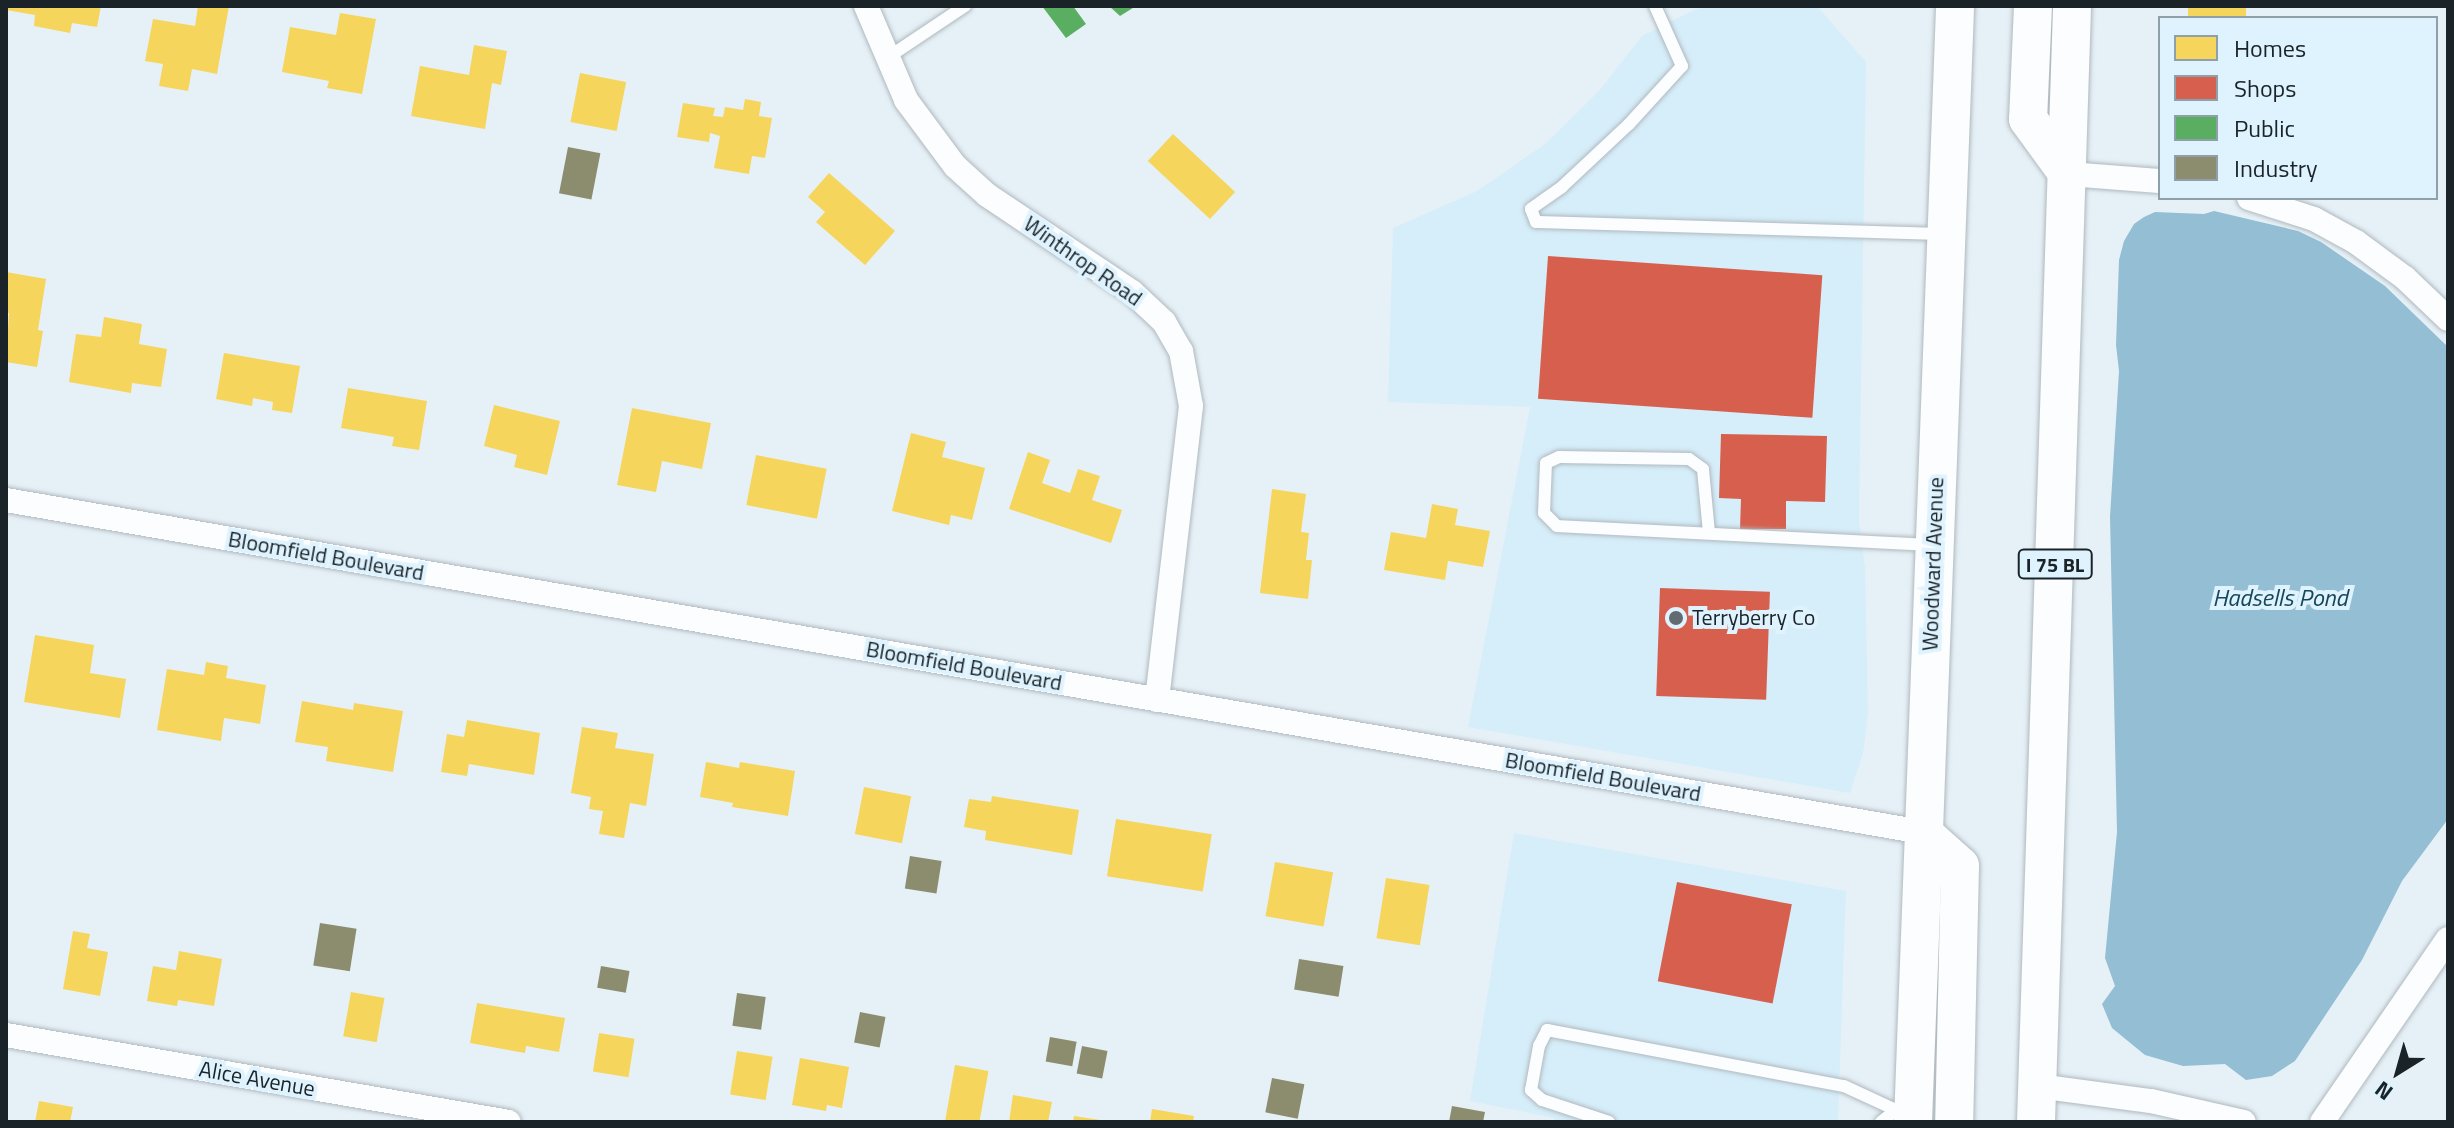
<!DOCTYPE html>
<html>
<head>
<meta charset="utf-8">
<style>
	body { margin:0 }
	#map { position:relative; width:2454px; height:1128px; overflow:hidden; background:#e6f1f7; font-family:"Titillium Web",sans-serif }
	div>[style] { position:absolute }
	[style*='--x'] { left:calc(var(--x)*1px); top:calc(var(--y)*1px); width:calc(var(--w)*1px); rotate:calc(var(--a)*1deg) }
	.built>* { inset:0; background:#d6eefa }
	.water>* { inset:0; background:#93bed3 }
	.homes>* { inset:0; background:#f6d55c; transform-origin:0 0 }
	.shops>* { inset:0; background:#d6604d; transform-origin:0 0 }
	.public>* { inset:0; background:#5aae61 }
	.industry>* { inset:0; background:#8c8c6e; transform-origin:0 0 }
	.roads { filter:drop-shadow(0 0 2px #b0b9be) drop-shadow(0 0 2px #b0b9be) }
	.service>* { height:12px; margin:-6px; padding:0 6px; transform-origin:6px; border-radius:6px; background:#fbfdfe }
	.minor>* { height:24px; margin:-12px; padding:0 12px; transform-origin:12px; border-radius:12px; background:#fbfdfe }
	.primary>* { height:38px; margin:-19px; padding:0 19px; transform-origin:19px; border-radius:19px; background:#fbfdfe }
	.dots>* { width:22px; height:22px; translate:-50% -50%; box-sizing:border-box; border:4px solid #dff3fe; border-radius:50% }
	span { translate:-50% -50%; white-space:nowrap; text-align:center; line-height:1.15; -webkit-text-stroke:8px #dff3fe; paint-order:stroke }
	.shield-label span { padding:2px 6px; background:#dff3fe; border:2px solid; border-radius:6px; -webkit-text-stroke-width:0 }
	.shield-label { font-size:20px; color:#1a2328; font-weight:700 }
	.street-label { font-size:22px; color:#1a2328 }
	.poi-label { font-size:22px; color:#1a2328 }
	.left { translate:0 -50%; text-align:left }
	.water-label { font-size:24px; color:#154659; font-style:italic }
	.frame { position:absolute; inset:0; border:8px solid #1a2328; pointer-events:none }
	.legend { position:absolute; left:2158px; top:16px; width:280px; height:184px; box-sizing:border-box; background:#dff3fe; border:2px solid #90a0a8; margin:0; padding:10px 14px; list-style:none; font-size:24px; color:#1a2328 }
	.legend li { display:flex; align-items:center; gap:16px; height:40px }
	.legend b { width:40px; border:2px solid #90a0a8 }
	.north { position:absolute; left:2358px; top:1032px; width:80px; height:80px; -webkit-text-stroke:6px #dff3fe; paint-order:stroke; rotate:217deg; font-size:22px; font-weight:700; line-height:32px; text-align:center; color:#1a2328 }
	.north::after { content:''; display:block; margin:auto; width:28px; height:36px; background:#1a2328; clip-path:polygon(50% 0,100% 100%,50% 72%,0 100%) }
</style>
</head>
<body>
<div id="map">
	<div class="built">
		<div style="clip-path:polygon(1718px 6px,1817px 6px,1866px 62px,1859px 521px,1865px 567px,1868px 712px,1863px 754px,1850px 793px,1468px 727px,1530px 407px,1388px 402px,1393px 228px,1477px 191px,1545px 144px,1599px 91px,1642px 36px,1696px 9px)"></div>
		<div style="clip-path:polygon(1514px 833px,1846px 891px,1838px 1122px,1553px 1122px,1554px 1118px,1470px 1101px)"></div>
	</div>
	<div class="water">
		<div style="clip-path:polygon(2214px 211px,2298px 231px,2321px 242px,2385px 286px,2448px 347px,2448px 819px,2402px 881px,2362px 960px,2295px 1061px,2272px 1076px,2246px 1080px,2225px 1064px,2183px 1066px,2145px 1055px,2112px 1028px,2102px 1004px,2115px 986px,2105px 958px,2117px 832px,2110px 517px,2119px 371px,2116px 345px,2119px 260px,2124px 241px,2134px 224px,2144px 217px,2155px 212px,2204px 214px)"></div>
	</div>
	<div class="homes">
		<div style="clip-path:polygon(6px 6px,101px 6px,97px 27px,72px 23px,70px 33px,34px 26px,35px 15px,6px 10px)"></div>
		<div style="clip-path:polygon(198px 6px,229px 6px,217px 74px,192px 69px,188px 91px,159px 86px,163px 64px,145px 61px,153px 19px,195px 26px)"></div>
		<div style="left:2188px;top:6px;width:58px;height:12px"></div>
		<div style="clip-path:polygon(340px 13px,376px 19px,362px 94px,327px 88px,329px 81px,282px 72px,290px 27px,336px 35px)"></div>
		<div style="clip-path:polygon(474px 45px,507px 51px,501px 85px,492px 83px,485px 129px,411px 116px,420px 66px,469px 75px)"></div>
		<div style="left:580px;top:73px;width:47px;height:50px;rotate:11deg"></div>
		<div style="clip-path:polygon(745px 99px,761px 102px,759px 116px,772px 118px,765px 158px,752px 156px,749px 174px,714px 168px,720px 136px,710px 133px,709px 142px,677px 137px,683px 103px,715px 108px,713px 116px,723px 117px,725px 107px,743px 110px)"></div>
		<div style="left:1173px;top:134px;width:85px;height:37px;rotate:43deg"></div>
		<div style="clip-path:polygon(829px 173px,895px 231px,865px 265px,816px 222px,825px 212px,808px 197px)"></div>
		<div style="clip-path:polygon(6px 272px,46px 279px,38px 330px,43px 331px,37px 367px,6px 362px,9px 313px,6px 313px)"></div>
		<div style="clip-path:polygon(104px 317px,142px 324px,139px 344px,167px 349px,161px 387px,132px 383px,131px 393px,69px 382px,76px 334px,101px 337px)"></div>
		<div style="clip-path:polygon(224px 353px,300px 366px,292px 413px,272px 410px,273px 402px,253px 398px,252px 406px,216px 399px)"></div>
		<div style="clip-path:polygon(348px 388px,427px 401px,419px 450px,392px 446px,394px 437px,341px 428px)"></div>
		<div style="clip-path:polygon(494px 405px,560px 421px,547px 475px,514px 467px,517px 455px,484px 446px)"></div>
		<div style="clip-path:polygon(632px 408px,711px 423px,702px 469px,662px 461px,656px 492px,617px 485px)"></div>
		<div style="clip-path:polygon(911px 433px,946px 442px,942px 457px,985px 468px,972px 520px,951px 515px,949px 525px,892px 511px)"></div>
		<div style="clip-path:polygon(1028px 452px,1050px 460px,1042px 483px,1070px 493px,1078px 469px,1100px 476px,1092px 500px,1122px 510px,1111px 543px,1009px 509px)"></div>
		<div style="left:756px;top:455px;width:72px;height:51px;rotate:11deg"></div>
		<div style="clip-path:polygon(1272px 489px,1306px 494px,1301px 532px,1309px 533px,1306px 560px,1312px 560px,1308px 599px,1260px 593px)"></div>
		<div style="clip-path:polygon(1432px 504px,1458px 509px,1455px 525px,1490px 531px,1483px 567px,1448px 561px,1445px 580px,1384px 570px,1391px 532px,1426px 538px)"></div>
		<div style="clip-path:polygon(35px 635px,94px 645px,90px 673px,126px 679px,120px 718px,24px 702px)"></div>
		<div style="clip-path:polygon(206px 662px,228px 666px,226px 678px,266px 685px,260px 724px,224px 718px,221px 741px,157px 730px,167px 669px,204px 675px)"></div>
		<div style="clip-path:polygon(302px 701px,353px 710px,354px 703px,403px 711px,393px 772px,326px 761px,328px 747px,295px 742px)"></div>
		<div style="clip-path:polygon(467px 720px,540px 733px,534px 775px,469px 764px,467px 776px,441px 772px,447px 734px,464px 737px)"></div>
		<div style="clip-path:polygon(582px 727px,618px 733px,615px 748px,654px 754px,646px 806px,630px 803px,624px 838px,599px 834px,603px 811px,589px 809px,591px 797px,571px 793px)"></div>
		<div style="clip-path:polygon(706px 762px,739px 768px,740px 762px,795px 771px,788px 816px,732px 807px,733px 803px,700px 797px)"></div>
		<div style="left:864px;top:787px;width:48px;height:48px;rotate:11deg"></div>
		<div style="clip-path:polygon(992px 796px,1079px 810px,1072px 855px,985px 840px,986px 831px,964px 827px,969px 799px,991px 802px)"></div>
		<div style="left:1116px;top:819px;width:97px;height:58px;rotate:9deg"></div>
		<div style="left:1275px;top:862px;width:59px;height:55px;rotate:10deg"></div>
		<div style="left:1386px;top:878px;width:44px;height:61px;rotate:9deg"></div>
		<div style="clip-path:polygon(73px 931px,90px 934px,87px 948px,108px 952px,100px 996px,63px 989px)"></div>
		<div style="clip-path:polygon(179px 951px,222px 959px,214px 1006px,178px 1000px,177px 1006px,147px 1001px,153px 966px,176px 970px)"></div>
		<div style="left:351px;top:992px;width:34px;height:45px;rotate:10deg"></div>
		<div style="clip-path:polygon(477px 1003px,565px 1018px,559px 1052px,526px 1046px,525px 1053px,470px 1043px)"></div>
		<div style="left:599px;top:1033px;width:36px;height:39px;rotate:9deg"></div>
		<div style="left:737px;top:1051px;width:36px;height:44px;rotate:9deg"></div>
		<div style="clip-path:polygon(800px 1058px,849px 1067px,842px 1108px,827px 1105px,826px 1111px,792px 1105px)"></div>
		<div style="left:955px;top:1065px;width:34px;height:58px;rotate:10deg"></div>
		<div style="clip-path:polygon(1013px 1095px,1052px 1102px,1048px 1122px,1009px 1122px)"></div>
		<div style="clip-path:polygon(39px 1101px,73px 1107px,70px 1122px,35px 1122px)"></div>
		<div style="clip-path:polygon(1152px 1109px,1194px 1116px,1193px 1122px,1150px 1122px)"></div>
		<div style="clip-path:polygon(1074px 1116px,1100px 1120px,1100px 1122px,1073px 1122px)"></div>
	</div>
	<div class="shops">
		<div style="left:1548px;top:256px;width:275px;height:143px;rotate:4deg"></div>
		<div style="clip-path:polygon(1721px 434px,1827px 436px,1825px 502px,1786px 501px,1786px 529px,1740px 529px,1741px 499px,1719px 498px)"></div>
		<div style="left:1660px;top:588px;width:110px;height:108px;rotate:2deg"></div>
		<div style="left:1677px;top:882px;width:117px;height:101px;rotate:11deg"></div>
	</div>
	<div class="public">
		<div style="clip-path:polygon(1042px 6px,1073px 6px,1086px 24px,1066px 38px)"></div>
		<div style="clip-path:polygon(1109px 6px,1136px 6px,1120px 16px)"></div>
	</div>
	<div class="industry">
		<div style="left:568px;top:147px;width:33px;height:47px;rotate:11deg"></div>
		<div style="left:910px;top:856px;width:32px;height:33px;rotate:9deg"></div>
		<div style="left:320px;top:923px;width:37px;height:43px;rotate:9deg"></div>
		<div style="left:1299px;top:959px;width:45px;height:31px;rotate:9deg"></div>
		<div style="left:601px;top:966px;width:29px;height:22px;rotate:10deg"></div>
		<div style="left:737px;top:993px;width:29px;height:33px;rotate:8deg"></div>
		<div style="left:860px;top:1012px;width:26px;height:31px;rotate:11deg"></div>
		<div style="left:1050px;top:1037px;width:27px;height:25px;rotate:10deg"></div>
		<div style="left:1082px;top:1046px;width:26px;height:28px;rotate:11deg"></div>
		<div style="left:1272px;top:1078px;width:33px;height:35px;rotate:11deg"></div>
		<div style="clip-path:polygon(1452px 1106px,1485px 1112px,1483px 1122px,1449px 1122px)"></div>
	</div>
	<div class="roads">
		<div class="service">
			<div style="--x:1655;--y:6;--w:66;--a:65.8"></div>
			<div style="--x:1682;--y:66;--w:79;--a:132.4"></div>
			<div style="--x:1629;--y:124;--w:92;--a:136.8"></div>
			<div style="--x:1562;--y:187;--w:38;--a:145"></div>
			<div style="--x:1531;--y:209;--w:14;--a:69"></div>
			<div style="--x:1536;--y:222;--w:407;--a:1.7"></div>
			<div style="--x:887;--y:58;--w:94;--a:-33.7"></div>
			<div style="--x:1709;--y:533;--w:64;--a:-95.4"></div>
			<div style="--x:1703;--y:469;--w:17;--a:-144"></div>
			<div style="--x:1689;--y:459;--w:130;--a:-179.1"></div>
			<div style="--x:1559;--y:457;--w:14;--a:155"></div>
			<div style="--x:1546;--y:463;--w:50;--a:92.3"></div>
			<div style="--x:1544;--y:513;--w:18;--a:45"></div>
			<div style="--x:1557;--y:526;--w:373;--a:2.9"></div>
			<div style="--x:1609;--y:1122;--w:71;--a:-161.8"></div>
			<div style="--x:1542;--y:1100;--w:15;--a:-138"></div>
			<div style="--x:1531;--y:1090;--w:45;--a:-79.7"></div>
			<div style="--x:1539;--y:1046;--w:18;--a:-63"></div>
			<div style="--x:1547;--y:1030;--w:302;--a:10.7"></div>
			<div style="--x:1844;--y:1086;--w:57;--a:24.8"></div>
			<div style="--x:1896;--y:1110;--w:13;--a:0"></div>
			<div style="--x:1881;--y:1122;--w:19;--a:-39"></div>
		</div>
		<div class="minor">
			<div style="--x:866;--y:6;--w:102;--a:66.9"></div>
			<div style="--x:906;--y:100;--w:82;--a:53.4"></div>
			<div style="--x:955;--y:166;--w:43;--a:42.2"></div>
			<div style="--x:987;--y:195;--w:174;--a:33.8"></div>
			<div style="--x:1132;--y:292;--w:44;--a:43.2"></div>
			<div style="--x:1164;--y:322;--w:34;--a:60"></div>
			<div style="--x:1181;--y:351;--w:56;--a:79.7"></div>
			<div style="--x:1191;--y:406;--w:296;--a:96.6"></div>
			<div style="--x:2068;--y:174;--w:92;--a:4.4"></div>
			<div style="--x:2249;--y:198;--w:68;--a:17.9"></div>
			<div style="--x:2314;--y:219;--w:48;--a:28.7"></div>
			<div style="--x:2356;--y:242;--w:61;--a:36.3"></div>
			<div style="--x:2405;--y:278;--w:59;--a:43.6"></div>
			<div style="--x:6;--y:500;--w:1945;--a:9.83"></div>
			<div style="--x:6;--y:1035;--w:510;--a:9.81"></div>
			<div style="--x:2038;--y:1086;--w:114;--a:7.6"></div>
			<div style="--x:2151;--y:1101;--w:95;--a:12.7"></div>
			<div style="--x:2322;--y:1122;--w:222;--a:-55.5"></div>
		</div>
		<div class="primary">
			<div style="--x:2033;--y:6;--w:113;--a:92.5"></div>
			<div style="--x:2028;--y:119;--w:68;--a:54"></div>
			<div style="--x:1922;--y:832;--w:51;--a:41.8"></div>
			<div style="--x:1960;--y:866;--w:256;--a:91.3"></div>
			<div style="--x:1913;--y:1122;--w:1117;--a:-87.84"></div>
			<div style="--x:2036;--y:1122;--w:1117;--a:-88.15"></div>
		</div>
	</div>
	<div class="dots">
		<div style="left:1676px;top:618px;background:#616b70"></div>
	</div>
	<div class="shield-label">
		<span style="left:2055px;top:564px">I 75 BL</span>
	</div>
	<div class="street-label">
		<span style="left:1083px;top:261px;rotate:35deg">Winthrop Road</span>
		<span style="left:326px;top:556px;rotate:10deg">Bloomfield Boulevard</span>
		<span style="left:1933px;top:564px;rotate:-88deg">Woodward Avenue</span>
		<span style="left:964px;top:666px;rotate:10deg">Bloomfield Boulevard</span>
		<span style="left:1603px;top:777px;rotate:10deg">Bloomfield Boulevard</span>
		<span style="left:257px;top:1079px;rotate:10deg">Alice Avenue</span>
	</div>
	<div class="poi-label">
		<span class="left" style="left:1692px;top:618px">Terryberry Co</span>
	</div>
	<div class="water-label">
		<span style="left:2280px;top:598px">Hadsells Pond</span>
	</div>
	<div class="frame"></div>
	<ul class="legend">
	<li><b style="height:22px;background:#f6d55c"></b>Homes</li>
	<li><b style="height:22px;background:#d6604d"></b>Shops</li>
	<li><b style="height:22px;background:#5aae61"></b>Public</li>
	<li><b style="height:22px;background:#8c8c6e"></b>Industry</li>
	</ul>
	<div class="north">N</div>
</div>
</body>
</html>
